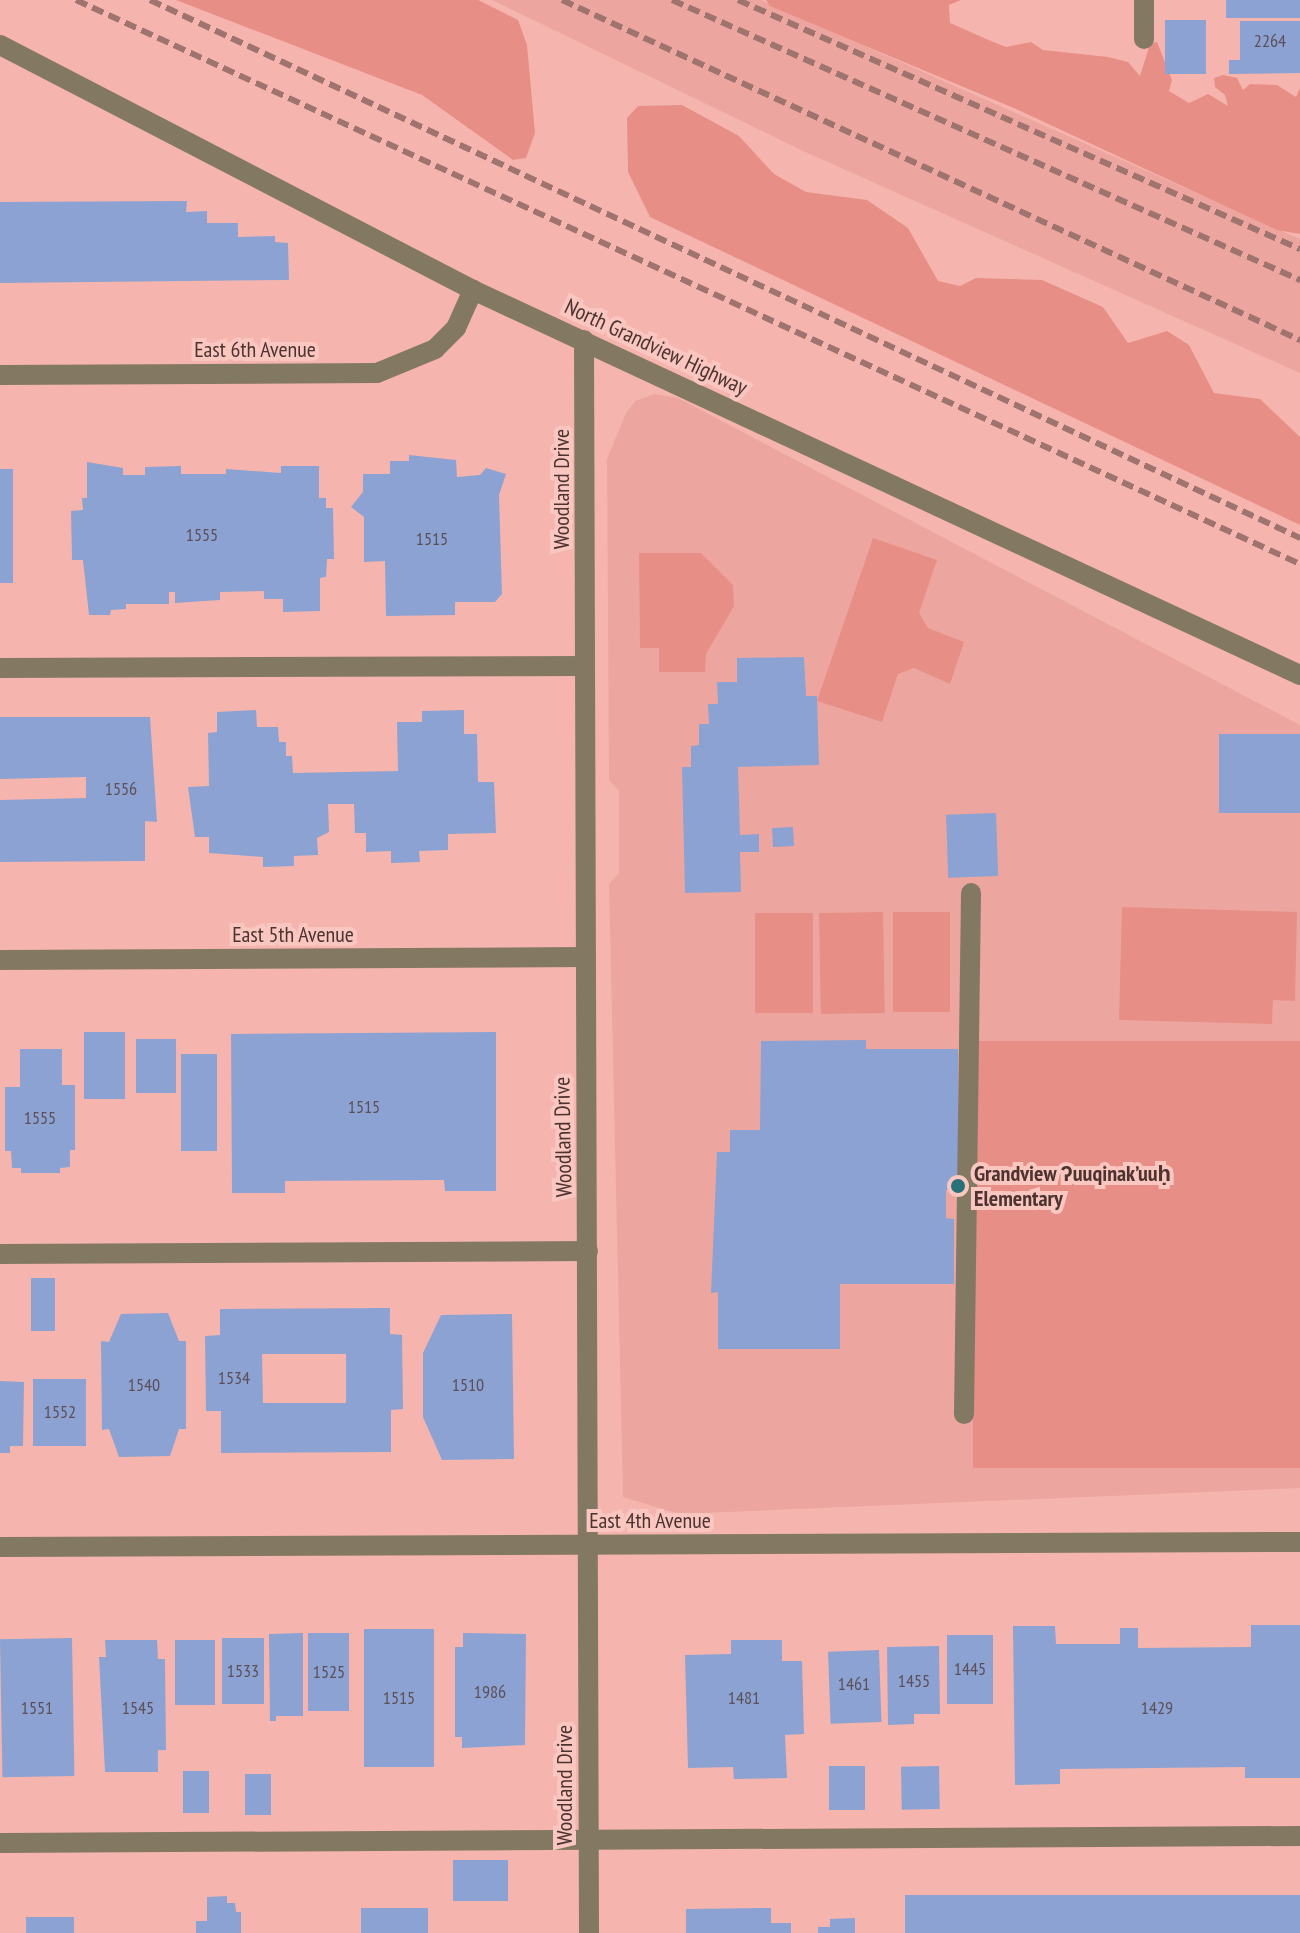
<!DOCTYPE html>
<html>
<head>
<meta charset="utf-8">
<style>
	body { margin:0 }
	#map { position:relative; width:1300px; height:1933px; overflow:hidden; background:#f5b5ae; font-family:"PT Sans Narrow",sans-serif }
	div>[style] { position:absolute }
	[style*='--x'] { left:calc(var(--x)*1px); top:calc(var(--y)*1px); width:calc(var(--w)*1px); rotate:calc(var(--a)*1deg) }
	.built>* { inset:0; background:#eda69f }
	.green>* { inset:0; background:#e78f86; transform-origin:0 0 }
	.building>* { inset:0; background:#8ca2d2; transform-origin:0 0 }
	.minor>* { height:20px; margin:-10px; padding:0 10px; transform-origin:10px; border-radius:10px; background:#837963 }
	.rail>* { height:6px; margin-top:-3px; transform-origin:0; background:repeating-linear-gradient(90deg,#9f736e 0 12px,transparent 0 18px) }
	.dots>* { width:22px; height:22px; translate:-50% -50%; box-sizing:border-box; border:4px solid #fac6c0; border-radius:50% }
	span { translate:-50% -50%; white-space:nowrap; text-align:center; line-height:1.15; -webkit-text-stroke:8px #fac6c0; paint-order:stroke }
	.number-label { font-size:18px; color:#5c4f58 }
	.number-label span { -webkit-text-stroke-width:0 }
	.street-label { font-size:22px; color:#4c3330 }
	.poi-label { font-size:22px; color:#4c3330; font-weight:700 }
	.left { translate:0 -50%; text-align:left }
</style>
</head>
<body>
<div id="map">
	<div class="built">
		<div style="clip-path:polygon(492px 0,761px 0,1300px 239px,1300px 373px,803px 151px)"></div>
		<div style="clip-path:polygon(654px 394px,678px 398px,1300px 725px,1300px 1488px,679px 1514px,623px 1497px,609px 884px,619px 873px,619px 791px,609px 780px,607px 459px,626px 413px,635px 401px)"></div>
	</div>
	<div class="green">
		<div style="clip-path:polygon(176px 0,478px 0,518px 20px,527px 45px,535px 133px,526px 158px,513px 160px,422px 95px)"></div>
		<div style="clip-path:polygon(766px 0,961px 0,949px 5px,950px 23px,991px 41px,1006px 47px,1031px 42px,1043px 50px,1108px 57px,1128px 62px,1140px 76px,1150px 44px,1157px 42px,1172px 80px,1169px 91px,1189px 103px,1208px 94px,1228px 106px,1225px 95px,1215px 87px,1214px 78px,1223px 75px,1237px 78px,1243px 90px,1250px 84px,1277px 85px,1296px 97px,1300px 88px,1300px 234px,1277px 230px,1016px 109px,770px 6px)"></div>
		<div style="clip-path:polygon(682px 105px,739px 136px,774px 174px,806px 192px,867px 200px,908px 228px,938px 281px,960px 286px,976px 278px,1042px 280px,1103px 307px,1128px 343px,1167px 331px,1189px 345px,1214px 393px,1260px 399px,1300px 437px,1300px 525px,650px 217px,628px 172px,627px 118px,638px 106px)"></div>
		<div style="clip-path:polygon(873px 538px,937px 560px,919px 613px,928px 628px,964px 642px,950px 684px,914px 668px,898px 674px,882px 722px,817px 701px)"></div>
		<div style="clip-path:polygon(639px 553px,701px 553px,733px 585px,734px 606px,706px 654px,705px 672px,659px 672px,659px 648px,640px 648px)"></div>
		<div style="clip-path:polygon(1122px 907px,1297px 912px,1295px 1001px,1273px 1000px,1272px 1024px,1119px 1020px)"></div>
		<div style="left:883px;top:912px;width:101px;height:64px;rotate:89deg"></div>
		<div style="left:893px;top:912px;width:57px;height:100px"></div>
		<div style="left:755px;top:913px;width:58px;height:100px"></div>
		<div style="left:973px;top:1041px;width:327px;height:427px"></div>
	</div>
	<div class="building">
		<div style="left:1226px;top:0;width:74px;height:18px"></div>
		<div style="left:1165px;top:20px;width:41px;height:54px"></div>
		<div style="clip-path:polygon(1240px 21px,1300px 21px,1300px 73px,1229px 74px,1229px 60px,1240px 60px)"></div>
		<div style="clip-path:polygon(187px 201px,186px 212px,207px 211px,207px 223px,238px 223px,238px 237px,275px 236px,275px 242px,288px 243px,289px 280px,0 283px,0 202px)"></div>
		<div style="clip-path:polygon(409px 455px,456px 460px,457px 477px,480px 475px,486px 468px,506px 474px,499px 495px,502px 594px,495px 602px,455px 602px,455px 615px,386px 616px,385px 561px,364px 562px,364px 517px,351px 507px,363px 492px,363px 474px,390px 474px,390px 461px,409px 461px)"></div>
		<div style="clip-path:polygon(87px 462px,123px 468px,123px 475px,145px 475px,145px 467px,181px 466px,181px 474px,226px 474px,226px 469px,281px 473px,281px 466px,319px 466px,319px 498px,326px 498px,326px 508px,333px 508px,334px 559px,327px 559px,326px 577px,320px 578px,320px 611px,283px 612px,283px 599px,264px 599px,264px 591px,220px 592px,220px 600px,175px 603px,175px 592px,169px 592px,169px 604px,126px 604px,126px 609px,111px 610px,110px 615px,89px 615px,83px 560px,72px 560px,71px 511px,83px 510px,82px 498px,87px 498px)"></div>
		<div style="left:0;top:469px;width:13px;height:114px"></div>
		<div style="clip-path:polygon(804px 657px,806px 696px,817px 696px,819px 765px,738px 767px,740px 835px,759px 834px,759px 852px,740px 852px,741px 892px,685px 893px,682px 767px,691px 767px,691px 746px,699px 745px,699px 724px,709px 724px,708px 704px,718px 704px,717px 682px,737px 682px,737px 658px)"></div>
		<div style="clip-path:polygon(256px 710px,257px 727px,278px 727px,279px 742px,286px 742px,286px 756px,292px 756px,293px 773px,398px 771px,397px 722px,422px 722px,422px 711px,464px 710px,464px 734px,477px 734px,478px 782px,494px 782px,496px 833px,448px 834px,448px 850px,419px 851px,420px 862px,391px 863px,391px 851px,366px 852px,366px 833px,355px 833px,354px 804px,328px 804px,329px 832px,317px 838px,318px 855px,294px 856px,294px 866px,263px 867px,263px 857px,209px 853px,209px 837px,195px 837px,188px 787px,209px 786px,208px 733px,217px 732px,217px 712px)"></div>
		<div style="clip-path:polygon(0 717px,150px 717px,157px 822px,145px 821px,145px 861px,0 862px,0 800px,86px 798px,86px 777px,0 779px)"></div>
		<div style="left:1300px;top:734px;width:79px;height:81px;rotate:90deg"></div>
		<div style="left:996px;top:813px;width:63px;height:50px;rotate:88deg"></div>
		<div style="left:793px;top:827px;width:19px;height:21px;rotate:87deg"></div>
		<div style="left:125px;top:1032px;width:67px;height:41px;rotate:90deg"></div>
		<div style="clip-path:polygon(496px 1032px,496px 1191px,445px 1191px,444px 1180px,285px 1181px,285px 1193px,232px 1193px,231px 1034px)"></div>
		<div style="left:136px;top:1039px;width:40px;height:54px"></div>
		<div style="clip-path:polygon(866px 1040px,866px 1049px,958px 1049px,958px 1190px,946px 1190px,946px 1218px,954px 1219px,954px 1284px,840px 1284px,840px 1349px,718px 1349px,718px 1292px,711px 1293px,717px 1152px,730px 1152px,730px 1130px,760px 1130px,761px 1041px)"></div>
		<div style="clip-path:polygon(20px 1049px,62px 1049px,62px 1085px,75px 1085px,75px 1150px,70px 1150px,70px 1167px,60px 1168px,60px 1173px,21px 1173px,21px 1168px,12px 1168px,11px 1151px,5px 1151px,5px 1087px,20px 1087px)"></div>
		<div style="left:181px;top:1054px;width:36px;height:97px"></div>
		<div style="left:31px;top:1278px;width:24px;height:53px"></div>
		<div style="clip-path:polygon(evenodd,390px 1308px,390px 1334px,402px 1335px,403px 1409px,391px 1410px,391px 1452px,221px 1453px,221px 1411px,206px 1411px,205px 1336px,220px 1335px,220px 1309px,390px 1308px,262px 1354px,346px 1354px,346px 1403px,263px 1403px,262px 1354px)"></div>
		<div style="clip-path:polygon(168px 1313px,179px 1341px,186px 1341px,186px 1429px,179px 1429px,170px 1456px,119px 1457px,109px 1429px,102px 1430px,101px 1341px,109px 1342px,121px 1314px)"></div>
		<div style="clip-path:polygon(512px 1314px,514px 1459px,442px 1460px,423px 1417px,423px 1353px,441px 1315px)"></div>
		<div style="left:33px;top:1379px;width:53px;height:67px"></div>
		<div style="clip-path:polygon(0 1381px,24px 1382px,23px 1446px,10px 1446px,10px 1453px,0 1453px)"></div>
		<div style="clip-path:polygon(1251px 1625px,1300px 1625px,1300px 1778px,1245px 1778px,1245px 1767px,1060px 1769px,1060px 1784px,1015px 1785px,1013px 1626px,1055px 1626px,1056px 1644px,1120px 1644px,1120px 1628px,1138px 1628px,1138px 1648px,1251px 1647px)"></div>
		<div style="left:364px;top:1629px;width:70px;height:138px"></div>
		<div style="clip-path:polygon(303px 1633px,303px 1716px,276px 1716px,276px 1721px,270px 1721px,269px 1634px)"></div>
		<div style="left:349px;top:1633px;width:78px;height:41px;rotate:90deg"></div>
		<div style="clip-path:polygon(463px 1633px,526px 1634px,525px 1745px,462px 1748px,462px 1737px,455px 1737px,455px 1647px,463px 1647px)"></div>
		<div style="left:947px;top:1635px;width:46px;height:69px"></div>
		<div style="left:72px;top:1638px;width:138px;height:72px;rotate:89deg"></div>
		<div style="left:264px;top:1638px;width:66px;height:42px;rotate:90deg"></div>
		<div style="clip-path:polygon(105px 1640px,157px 1640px,158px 1659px,165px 1659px,166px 1750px,158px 1750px,158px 1772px,105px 1772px,99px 1657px,106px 1657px)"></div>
		<div style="left:175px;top:1640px;width:40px;height:65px"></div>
		<div style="clip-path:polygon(731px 1640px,782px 1640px,782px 1661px,802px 1661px,804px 1734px,785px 1735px,787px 1778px,734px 1779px,733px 1767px,688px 1768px,685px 1655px,731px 1654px)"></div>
		<div style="clip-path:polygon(939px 1646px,940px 1714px,914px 1714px,914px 1724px,888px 1725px,887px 1647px)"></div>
		<div style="left:879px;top:1650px;width:72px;height:51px;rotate:88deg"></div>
		<div style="left:829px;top:1766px;width:36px;height:44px"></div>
		<div style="left:939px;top:1766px;width:43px;height:38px;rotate:89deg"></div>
		<div style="left:183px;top:1771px;width:26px;height:42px"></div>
		<div style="left:271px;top:1774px;width:41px;height:26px;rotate:90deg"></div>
		<div style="left:453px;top:1860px;width:55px;height:41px"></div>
		<div style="left:1300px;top:1895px;width:38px;height:395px;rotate:90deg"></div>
		<div style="clip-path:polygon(227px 1896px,227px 1903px,235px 1903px,236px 1912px,241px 1912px,241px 1933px,196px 1933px,196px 1921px,207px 1921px,207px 1897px)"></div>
		<div style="left:428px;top:1908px;width:25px;height:67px;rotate:90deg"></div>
		<div style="clip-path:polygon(771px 1908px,771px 1923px,791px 1923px,791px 1933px,686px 1933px,686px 1909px)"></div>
		<div style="left:26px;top:1917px;width:48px;height:16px"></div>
		<div style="clip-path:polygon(855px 1918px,855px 1933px,818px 1933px,818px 1927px,830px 1927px,830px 1919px)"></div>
	</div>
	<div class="minor">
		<div style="--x:1144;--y:0;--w:39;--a:90"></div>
		<div style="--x:0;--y:45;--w:533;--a:27.38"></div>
		<div style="--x:473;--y:290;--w:912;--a:24.96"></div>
		<div style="--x:584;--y:340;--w:1593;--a:89.82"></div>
		<div style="--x:0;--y:375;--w:377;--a:-0.3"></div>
		<div style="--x:377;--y:373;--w:63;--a:-22.5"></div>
		<div style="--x:435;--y:349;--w:30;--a:-45"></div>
		<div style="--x:456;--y:328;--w:42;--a:-65.9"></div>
		<div style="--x:0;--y:668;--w:585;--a:-0.2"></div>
		<div style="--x:0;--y:960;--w:586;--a:-0.29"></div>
		<div style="--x:0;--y:1254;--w:588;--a:-0.29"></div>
		<div style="--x:964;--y:1414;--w:521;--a:-89.23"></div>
		<div style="--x:0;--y:1547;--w:1300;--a:-0.22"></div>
		<div style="--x:0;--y:1843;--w:1300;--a:-0.31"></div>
	</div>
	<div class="rail">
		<div style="--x:76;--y:0;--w:1348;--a:24.74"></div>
		<div style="--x:150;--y:0;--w:1270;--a:25.07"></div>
		<div style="--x:562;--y:0;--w:813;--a:24.74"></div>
		<div style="--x:672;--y:0;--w:688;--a:24.03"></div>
		<div style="--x:738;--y:0;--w:615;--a:23.9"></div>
	</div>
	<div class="dots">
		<div style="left:958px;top:1186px;background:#287179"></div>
	</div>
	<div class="number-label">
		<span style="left:1270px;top:41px">2264</span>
		<span style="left:202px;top:535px">1555</span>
		<span style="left:432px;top:539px">1515</span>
		<span style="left:121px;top:789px">1556</span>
		<span style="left:364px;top:1107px">1515</span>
		<span style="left:40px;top:1118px">1555</span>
		<span style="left:234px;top:1378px">1534</span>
		<span style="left:144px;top:1385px">1540</span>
		<span style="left:468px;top:1385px">1510</span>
		<span style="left:60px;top:1412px">1552</span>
		<span style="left:970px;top:1669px">1445</span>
		<span style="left:243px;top:1671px">1533</span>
		<span style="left:329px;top:1672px">1525</span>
		<span style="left:914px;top:1681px">1455</span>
		<span style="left:854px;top:1684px">1461</span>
		<span style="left:490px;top:1692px">1986</span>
		<span style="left:399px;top:1698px">1515</span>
		<span style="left:744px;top:1698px">1481</span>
		<span style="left:37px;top:1708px">1551</span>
		<span style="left:138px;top:1708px">1545</span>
		<span style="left:1157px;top:1708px">1429</span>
	</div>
	<div class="street-label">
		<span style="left:656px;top:347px;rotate:25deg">North Grandview Highway</span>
		<span style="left:255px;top:350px">East 6th Avenue</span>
		<span style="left:562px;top:489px;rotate:-90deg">Woodland Drive</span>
		<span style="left:293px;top:935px">East 5th Avenue</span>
		<span style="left:563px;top:1137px;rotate:-91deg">Woodland Drive</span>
		<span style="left:650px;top:1521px">East 4th Avenue</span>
		<span style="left:565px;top:1785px;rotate:-90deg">Woodland Drive</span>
	</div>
	<div class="poi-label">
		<span class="left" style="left:974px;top:1186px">Grandview ʔuuqinak’uuḥ<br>Elementary</span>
	</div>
</div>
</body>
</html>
